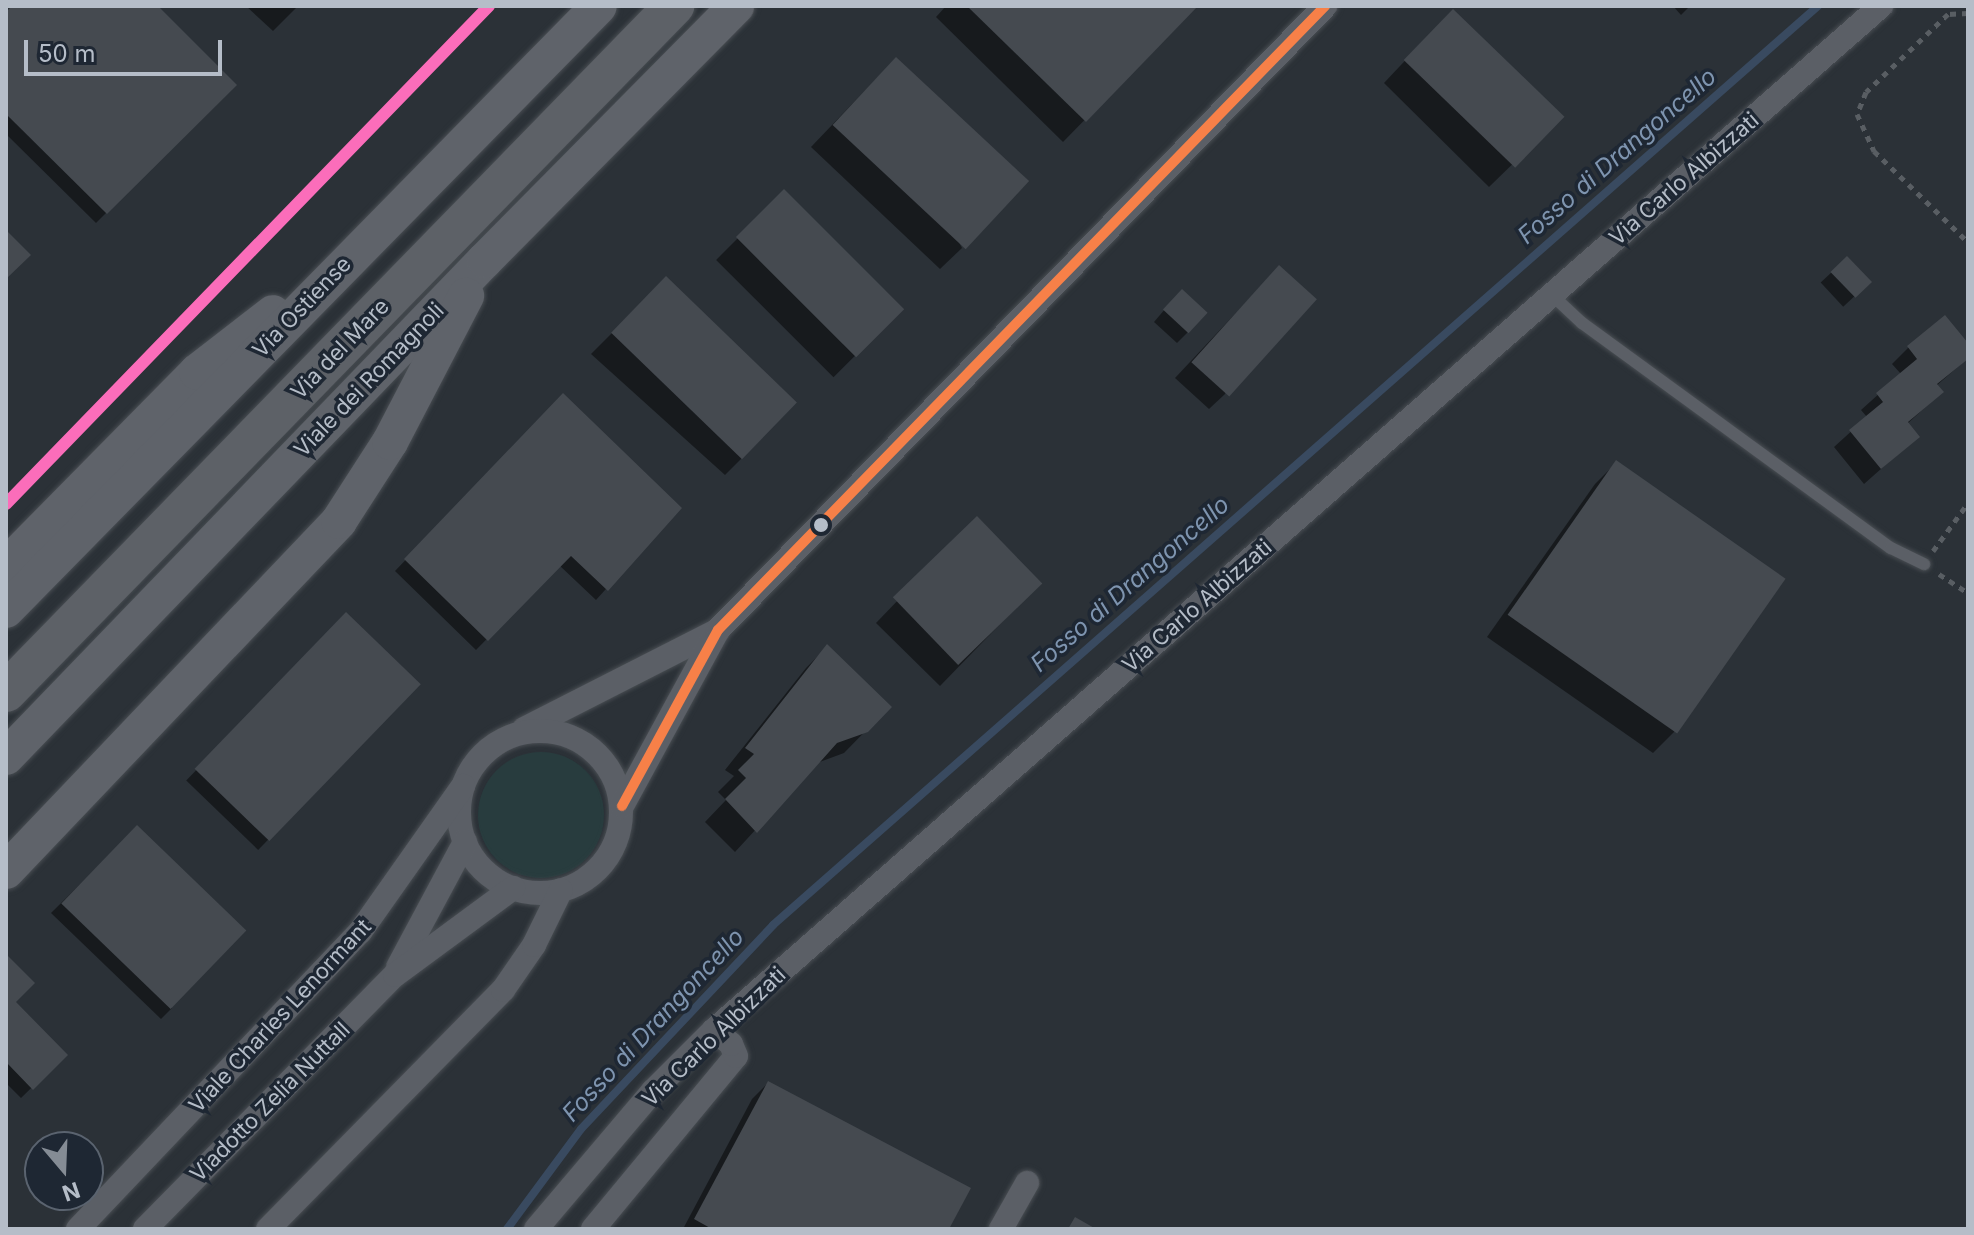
<!DOCTYPE html>
<html>
<head>
<meta charset="utf-8">
<style>
	body { margin:0 }
	#map { position:relative; width:1974px; height:1235px; overflow:hidden; background:#2b3137; font-family:Inter,sans-serif }
	div>[style] { position:absolute }
	[style*='--x'] { left:calc(var(--x)*1px); top:calc(var(--y)*1px); width:calc(var(--w)*1px); rotate:calc(var(--a)*1deg) }
	.green>* { inset:0; background:#283c3e }
	.round { border-radius:50% }
	.shadow>* { inset:0; background:#0007; transform-origin:0 0 }
	.stream>* { height:8px; margin:-4px; padding:0 4px; transform-origin:4px; border-radius:4px; background:#394a60 }
	.building>* { inset:0; background:#454a50; transform-origin:0 0 }
	.path>* { height:5px; margin-top:-2.5px; transform-origin:0; background:repeating-linear-gradient(90deg,#595e63 0 6px,transparent 0 12px) }
	.roads { filter:drop-shadow(0 0 2px #484d52) drop-shadow(0 0 2px #484d52) }
	.lane>* { height:12px; margin:-6px; padding:0 6px; transform-origin:6px; border-radius:6px; background:#5b5f66 }
	.street>* { height:24px; margin:-12px; padding:0 12px; transform-origin:12px; border-radius:12px; background:#5b5f66 }
	.street>.ring { margin:-12px; padding:0; box-sizing:content-box; background:none; border:24px solid #5b5f66; border-radius:50% }
	.secondary>* { height:36px; margin:-18px; padding:0 18px; transform-origin:18px; border-radius:18px; background:#5f636a }
	.primary>* { height:40px; margin:-20px; padding:0 20px; transform-origin:20px; border-radius:20px; background:#5d6167 }
	.bus-1>* { height:10px; margin:-5px; padding:0 5px; transform-origin:5px; border-radius:5px; background:#f78048 }
	.metro-1>* { height:12px; margin:-6px; padding:0 6px; transform-origin:6px; border-radius:6px; background:#fb6dba }
	.dots>* { width:22px; height:22px; translate:-50% -50%; box-sizing:border-box; border:4px solid #1e2733; border-radius:50% }
	span { translate:-50% -50%; white-space:nowrap; text-align:center; line-height:1.15; -webkit-text-stroke:7px #1e2733; paint-order:stroke }
	.street-label { font-size:22px; color:#b5bdc8 }
	.water-label { font-size:24px; color:#7e94af; font-style:italic }
	.frame { position:absolute; inset:0; border:8px solid #b5bdc8; pointer-events:none }
	.north { position:absolute; left:24px; top:1131px; width:80px; height:80px; box-sizing:border-box; background:#1e2733; border:2px solid #5a636f; border-radius:50%; rotate:161deg; font-size:22px; font-weight:700; line-height:32px; text-align:center; color:#b5bdc8 }
	.north::after { content:''; display:block; margin:auto; width:28px; height:36px; background:#858c95; clip-path:polygon(50% 0,100% 100%,50% 72%,0 100%) }
	.scale { position:absolute; left:24px; top:40px; width:198px; height:36px; box-sizing:border-box; border:4px solid #b5bdc8; border-top:0; padding-left:10px; font-size:24px; line-height:28px; white-space:nowrap; color:#b5bdc8; -webkit-text-stroke:6px #1e2733; paint-order:stroke }
</style>
</head>
<body>
<div id="map">
	<div class="green">
		<div class="round" style="left:478px;top:752px;width:126px;height:126px"></div>
	</div>
	<div class="shadow">
		<div style="clip-path:polygon(15px 6px,155px 6px,234px 85px,96px 223px,6px 134px,6px 15px)"></div>
		<div style="clip-path:polygon(246px 6px,298px 6px,273px 31px)"></div>
		<div style="clip-path:polygon(946px 6px,1196px 6px,1063px 142px,936px 17px)"></div>
		<div style="clip-path:polygon(1673px 6px,1690px 6px,1681px 15px)"></div>
		<div style="clip-path:polygon(1431px 33px,1561px 117px,1489px 187px,1384px 83px)"></div>
		<div style="clip-path:polygon(875px 80px,962px 248px,940px 269px,811px 147px)"></div>
		<div style="left:784px;top:192px;width:166px;height:96px;rotate:45deg"></div>
		<div style="left:1847px;top:258px;width:33px;height:36px;rotate:47deg"></div>
		<div style="clip-path:polygon(666px 279px,746px 454px,725px 475px,591px 354px)"></div>
		<div style="clip-path:polygon(1263px 284px,1225px 394px,1209px 409px,1175px 378px)"></div>
		<div style="clip-path:polygon(1171px 302px,1188px 332px,1177px 343px,1154px 322px)"></div>
		<div style="clip-path:polygon(1968px 346px,1968px 358px,1936px 386px,1942px 392px,1907px 424px,1917px 437px,1864px 484px,1834px 447px,1867px 417px,1861px 410px,1901px 374px,1892px 364px,1908px 348px)"></div>
		<div style="clip-path:polygon(563px 396px,679px 508px,596px 600px,559px 565px,476px 650px,395px 571px)"></div>
		<div style="clip-path:polygon(1616px 463px,1782px 579px,1674px 732px,1653px 753px,1487px 637px,1595px 484px)"></div>
		<div style="clip-path:polygon(956px 540px,1039px 584px,940px 686px,876px 623px)"></div>
		<div style="left:346px;top:615px;width:100px;height:230px;rotate:44deg"></div>
		<div style="clip-path:polygon(827px 647px,889px 707px,844px 753px,817px 763px,735px 852px,705px 822px,726px 800px,718px 792px,734px 776px,725px 770px,806px 668px)"></div>
		<div style="clip-path:polygon(137px 828px,172px 1008px,161px 1019px,51px 913px)"></div>
		<div style="clip-path:polygon(6px 956px,13px 1002px,65px 1055px,21px 1098px,6px 1083px)"></div>
		<div style="clip-path:polygon(768px 1083px,946px 1229px,683px 1229px,752px 1099px)"></div>
	</div>
	<div class="stream">
		<div style="--x:507;--y:1229;--w:124;--a:-53.5"></div>
		<div style="--x:581;--y:1129;--w:280;--a:-46.7"></div>
		<div style="--x:773;--y:925;--w:1392;--a:-41.33"></div>
	</div>
	<div class="building">
		<div style="clip-path:polygon(12px 6px,158px 6px,237px 85px,107px 214px,6px 114px,6px 12px)"></div>
		<div style="clip-path:polygon(967px 6px,1198px 6px,1086px 122px)"></div>
		<div style="left:1453px;top:9px;width:155px;height:71px;rotate:44deg"></div>
		<div style="left:896px;top:57px;width:182px;height:93px;rotate:43deg"></div>
		<div style="left:784px;top:189px;width:170px;height:68px;rotate:45deg"></div>
		<div style="clip-path:polygon(6px 230px,31px 255px,6px 279px)"></div>
		<div style="left:1847px;top:256px;width:36px;height:23px;rotate:46deg"></div>
		<div style="left:1279px;top:265px;width:51px;height:131px;rotate:42deg"></div>
		<div style="left:666px;top:276px;width:182px;height:79px;rotate:44deg"></div>
		<div style="left:1182px;top:289px;width:35px;height:28px;rotate:43deg"></div>
		<div style="clip-path:polygon(1945px 315px,1968px 343px,1968px 359px,1937px 384px,1944px 392px,1908px 422px,1920px 437px,1881px 469px,1849px 430px,1883px 402px,1876px 393px,1917px 359px,1907px 346px)"></div>
		<div style="clip-path:polygon(563px 393px,682px 508px,608px 591px,571px 556px,488px 641px,404px 559px)"></div>
		<div style="left:1616px;top:460px;width:207px;height:189px;rotate:35deg"></div>
		<div style="left:977px;top:516px;width:94px;height:117px;rotate:46deg"></div>
		<div style="left:346px;top:612px;width:104px;height:218px;rotate:44deg"></div>
		<div style="clip-path:polygon(827px 644px,892px 707px,868px 732px,837px 743px,757px 833px,725px 799px,746px 778px,738px 770px,754px 754px,745px 748px)"></div>
		<div style="left:137px;top:825px;width:152px;height:109px;rotate:44deg"></div>
		<div style="clip-path:polygon(6px 954px,35px 983px,16px 1002px,68px 1055px,33px 1090px,6px 1062px)"></div>
		<div style="clip-path:polygon(768px 1081px,971px 1188px,949px 1229px,712px 1229px,694px 1219px)"></div>
		<div style="clip-path:polygon(1075px 1217px,1096px 1229px,1068px 1229px)"></div>
	</div>
	<div class="path">
		<div style="--x:1968;--y:13;--w:20;--a:177"></div>
		<div style="--x:1948;--y:14;--w:113;--a:136.4"></div>
		<div style="--x:1866;--y:92;--w:24;--a:112"></div>
		<div style="--x:1857;--y:114;--w:41;--a:65.3"></div>
		<div style="--x:1874;--y:151;--w:131;--a:44.1"></div>
		<div style="--x:1933;--y:551;--w:59;--a:-53.9"></div>
		<div style="--x:1939;--y:574;--w:35;--a:33"></div>
	</div>
	<div class="roads">
		<div class="lane">
			<div style="--x:1552;--y:295;--w:41;--a:43"></div>
			<div style="--x:1582;--y:323;--w:382;--a:36.1"></div>
			<div style="--x:1891;--y:548;--w:37;--a:26"></div>
		</div>
		<div class="street">
			<div style="--x:524;--y:729;--w:218;--a:-27"></div>
			<div class="ring" style="left:459px;top:731px;width:138px;height:138px"></div>
			<div style="--x:622;--y:806;--w:200;--a:-61.4"></div>
			<div style="--x:718;--y:630;--w:871;--a:-45.79"></div>
			<div style="--x:398;--y:967;--w:142;--a:-61.8"></div>
			<div style="--x:78;--y:1229;--w:410;--a:-46.5"></div>
			<div style="--x:360;--y:932;--w:179;--a:-54.8"></div>
			<div style="--x:145;--y:1229;--w:356;--a:-45.5"></div>
			<div style="--x:395;--y:975;--w:147;--a:-36.4"></div>
			<div style="--x:268;--y:1229;--w:335;--a:-45.5"></div>
			<div style="--x:503;--y:990;--w:55;--a:-55.4"></div>
			<div style="--x:534;--y:945;--w:61;--a:-63.9"></div>
			<div style="--x:536;--y:1229;--w:181;--a:-49.7"></div>
			<div style="--x:653;--y:1091;--w:86;--a:-45"></div>
			<div style="--x:714;--y:1030;--w:1553;--a:-41.27"></div>
			<div style="--x:593;--y:1229;--w:224;--a:-50.4"></div>
			<div style="--x:736;--y:1056;--w:13;--a:-113"></div>
			<div style="--x:731;--y:1044;--w:22;--a:-141"></div>
			<div style="--x:1001;--y:1229;--w:53;--a:-60.5"></div>
		</div>
		<div class="secondary">
			<div style="--x:6;--y:566;--w:272;--a:-45.4"></div>
			<div style="--x:197;--y:372;--w:96;--a:-37.8"></div>
			<div style="--x:6;--y:610;--w:846;--a:-45.53"></div>
			<div style="--x:6;--y:757;--w:690;--a:-46.06"></div>
			<div style="--x:485;--y:260;--w:357;--a:-45.3"></div>
			<div style="--x:6;--y:871;--w:483;--a:-46.4"></div>
			<div style="--x:339;--y:521;--w:94;--a:-57.2"></div>
			<div style="--x:390;--y:442;--w:165;--a:-62.5"></div>
		</div>
		<div class="primary">
			<div style="--x:6;--y:692;--w:958;--a:-45.76"></div>
		</div>
	</div>
	<div class="bus-1">
		<div style="--x:622;--y:806;--w:200;--a:-61.4"></div>
		<div style="--x:718;--y:630;--w:871;--a:-45.79"></div>
	</div>
	<div class="metro-1">
		<div style="--x:6;--y:504;--w:694;--a:-45.88"></div>
	</div>
	<div class="dots">
		<div style="left:821px;top:525px;background:#b5bdc8"></div>
	</div>
	<div class="street-label">
		<span style="left:1684px;top:179px;rotate:-41deg">Via Carlo Albizzati</span>
		<span style="left:302px;top:307px;rotate:-46deg">Via Ostiense</span>
		<span style="left:340px;top:349px;rotate:-46deg">Via del Mare</span>
		<span style="left:369px;top:380px;rotate:-46deg">Viale dei Romagnoli</span>
		<span style="left:1197px;top:606px;rotate:-41deg">Via Carlo Albizzati</span>
		<span style="left:280px;top:1016px;rotate:-47deg">Viale Charles Lenormant</span>
		<span style="left:714px;top:1037px;rotate:-44deg">Via Carlo Albizzati</span>
		<span style="left:270px;top:1102px;rotate:-45deg">Viadotto Zelia Nuttall</span>
	</div>
	<div class="water-label">
		<span style="left:1617px;top:156px;rotate:-41deg">Fosso di Drangoncello</span>
		<span style="left:1130px;top:584px;rotate:-41deg">Fosso di Drangoncello</span>
		<span style="left:653px;top:1025px;rotate:-47deg">Fosso di Drangoncello</span>
	</div>
	<div class="frame"></div>
	<div class="north">N</div>
	<div class="scale">50 m</div>
</div>
</body>
</html>
